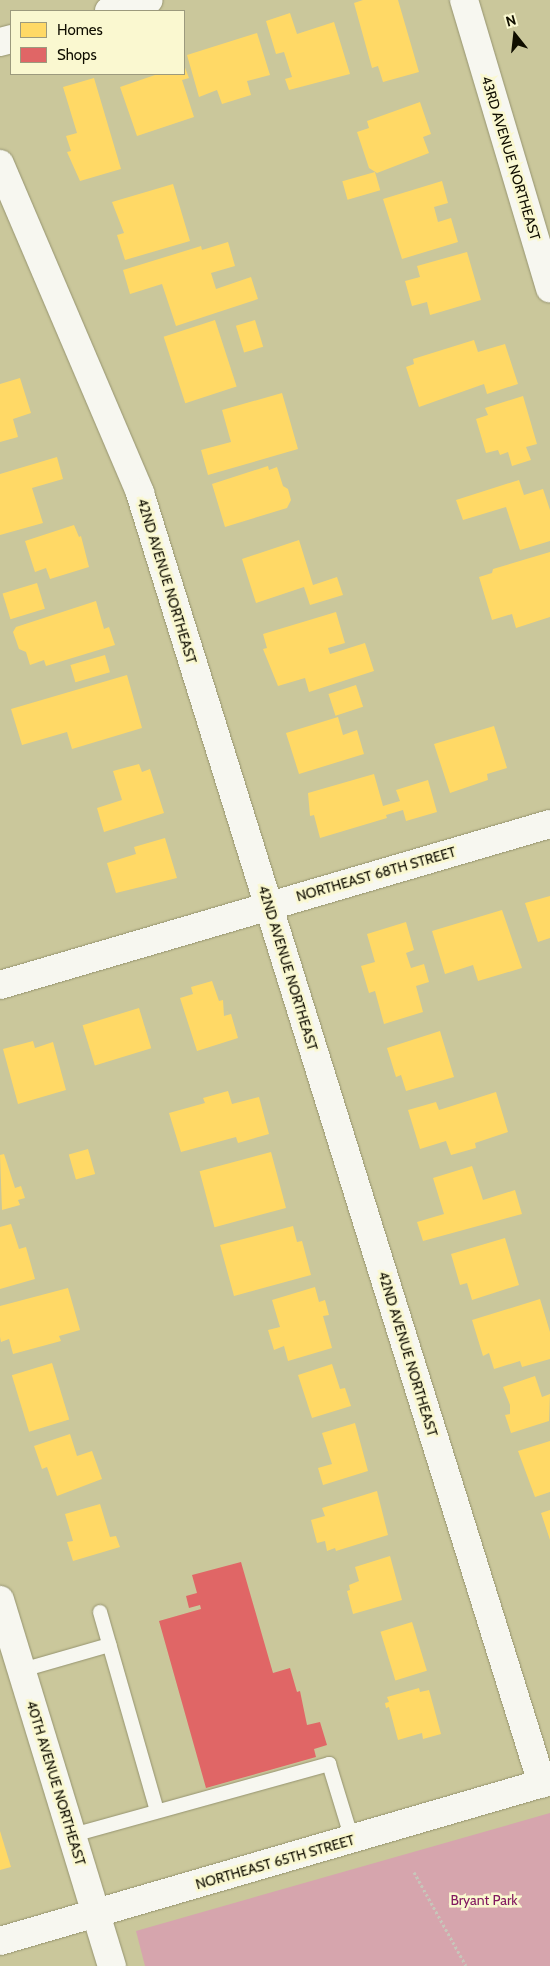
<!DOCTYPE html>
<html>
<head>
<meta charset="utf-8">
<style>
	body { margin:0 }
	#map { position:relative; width:550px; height:1966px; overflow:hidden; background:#cac79b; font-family:Cabin,sans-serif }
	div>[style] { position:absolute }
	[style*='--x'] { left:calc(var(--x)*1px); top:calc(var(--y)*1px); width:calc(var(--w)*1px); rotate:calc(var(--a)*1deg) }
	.green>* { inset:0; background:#d6a5ad }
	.homes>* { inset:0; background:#ffd966; transform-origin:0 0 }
	.shops>* { inset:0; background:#e06666 }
	.path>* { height:3px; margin-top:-1.5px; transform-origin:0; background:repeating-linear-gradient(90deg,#c7c6ba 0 2.5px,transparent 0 5px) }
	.roads { filter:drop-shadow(0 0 1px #969470) drop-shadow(0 0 1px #969470) }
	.lane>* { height:14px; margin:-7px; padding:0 7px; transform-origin:7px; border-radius:7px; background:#f7f7f0 }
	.street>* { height:28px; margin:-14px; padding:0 14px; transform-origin:14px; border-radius:14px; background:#f7f7f0 }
	.secondary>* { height:28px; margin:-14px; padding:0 14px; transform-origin:14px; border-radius:14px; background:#f7f7f0 }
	span { translate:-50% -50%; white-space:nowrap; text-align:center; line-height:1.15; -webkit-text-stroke:5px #faf8d0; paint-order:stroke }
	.street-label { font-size:14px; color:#100e00 }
	.park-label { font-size:14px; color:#82195f }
	.legend { position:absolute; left:10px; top:10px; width:175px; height:65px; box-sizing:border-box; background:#faf8d0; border:1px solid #9c9a7d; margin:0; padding:6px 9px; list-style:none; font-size:15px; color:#100e00 }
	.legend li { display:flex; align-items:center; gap:10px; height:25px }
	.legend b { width:25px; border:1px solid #9c9a7d }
	.north { position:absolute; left:490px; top:10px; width:50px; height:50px; -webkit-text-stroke:4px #faf8d0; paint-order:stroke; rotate:344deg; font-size:14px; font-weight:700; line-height:20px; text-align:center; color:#100e00 }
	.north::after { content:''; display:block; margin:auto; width:18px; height:22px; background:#100e00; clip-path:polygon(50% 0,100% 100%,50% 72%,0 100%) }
</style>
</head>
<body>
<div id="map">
	<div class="green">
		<div style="clip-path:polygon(550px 1813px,550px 1966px,145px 1966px,136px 1931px)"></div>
	</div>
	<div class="homes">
		<div style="clip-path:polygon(363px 0,398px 0,419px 72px,383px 82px,378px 66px,372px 68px,354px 3px)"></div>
		<div style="clip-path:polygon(290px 13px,297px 34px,334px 22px,350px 74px,289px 90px,285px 79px,292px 77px,284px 52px,276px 54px,266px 21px)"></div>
		<div style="clip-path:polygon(257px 33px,270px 75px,247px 81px,251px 95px,222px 104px,217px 90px,199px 97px,187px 55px)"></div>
		<div style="clip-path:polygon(184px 65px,189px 78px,182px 80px,194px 117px,137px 136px,120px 87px,158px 74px,184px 74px)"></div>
		<div style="clip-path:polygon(94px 78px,121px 169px,80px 181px,67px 152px,71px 151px,66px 136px,77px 133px,63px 87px)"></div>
		<div style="clip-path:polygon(420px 102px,431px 134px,423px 137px,429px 153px,377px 173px,369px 168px,357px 132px,369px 128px,367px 121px)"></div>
		<div style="left:375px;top:172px;width:19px;height:34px;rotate:74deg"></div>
		<div style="clip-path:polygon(442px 181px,448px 203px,434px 207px,438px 222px,451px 218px,458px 242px,402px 259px,383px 199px)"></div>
		<div style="clip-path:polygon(173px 184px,190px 241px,125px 260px,117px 235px,124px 233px,112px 202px)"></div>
		<div style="clip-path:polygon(228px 242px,235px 266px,211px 273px,216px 289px,251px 277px,258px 299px,176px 326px,162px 284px,130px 294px,123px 270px,201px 246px,202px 250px)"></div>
		<div style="clip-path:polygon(467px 252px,481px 300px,430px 315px,427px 302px,412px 306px,405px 281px,420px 277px,417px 266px)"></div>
		<div style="left:215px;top:320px;width:70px;height:54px;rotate:72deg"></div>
		<div style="left:255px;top:320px;width:28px;height:20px;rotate:73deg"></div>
		<div style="clip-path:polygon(474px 340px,478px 352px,505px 344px,518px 384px,487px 394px,484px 384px,419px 407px,406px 367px,414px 364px,413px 359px)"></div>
		<div style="clip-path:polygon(20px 378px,31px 413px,13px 419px,18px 437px,0 442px,0 384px)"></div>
		<div style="clip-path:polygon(282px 393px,298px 449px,208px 475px,201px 450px,231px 442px,222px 410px)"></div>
		<div style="clip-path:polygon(523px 396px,537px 444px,526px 447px,531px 460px,512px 466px,508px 452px,500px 455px,498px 450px,486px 453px,476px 419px,488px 415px,485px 408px)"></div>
		<div style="clip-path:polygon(57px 457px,63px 479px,32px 488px,43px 523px,0 535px,0 474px)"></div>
		<div style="clip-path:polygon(268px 466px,269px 470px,277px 467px,283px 486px,288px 489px,291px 500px,287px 508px,225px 527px,212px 484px)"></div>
		<div style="clip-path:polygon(519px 480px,524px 495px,543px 489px,550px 510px,550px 541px,520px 550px,506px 507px,463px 520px,456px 500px)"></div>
		<div style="clip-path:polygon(74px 525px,79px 537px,81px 536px,89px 567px,50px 579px,46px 568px,35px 572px,25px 541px)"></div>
		<div style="clip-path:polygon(299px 540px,313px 585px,337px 577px,343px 595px,310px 605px,304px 587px,256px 603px,242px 559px)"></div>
		<div style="clip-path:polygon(550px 552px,550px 617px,516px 628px,512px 614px,492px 620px,479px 577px,492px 573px,493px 569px)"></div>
		<div style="left:37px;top:583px;width:27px;height:36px;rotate:73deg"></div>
		<div style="clip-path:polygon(96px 601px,104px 629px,109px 627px,115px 645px,46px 666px,44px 660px,30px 665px,26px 652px,19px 649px,13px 632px,16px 627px)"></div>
		<div style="clip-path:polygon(336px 612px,345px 643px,328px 648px,330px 654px,365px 643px,374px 671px,309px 692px,305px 678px,278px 686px,263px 649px,267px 648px,263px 634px)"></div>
		<div style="left:105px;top:655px;width:18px;height:36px;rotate:74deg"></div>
		<div style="clip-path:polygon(127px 675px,142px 728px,72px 749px,67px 732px,22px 745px,11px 709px)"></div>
		<div style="left:356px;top:685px;width:23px;height:29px;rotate:72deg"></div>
		<div style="clip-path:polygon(338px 717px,343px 735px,357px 730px,364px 754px,299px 774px,286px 733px)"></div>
		<div style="clip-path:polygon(494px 726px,507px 768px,487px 774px,488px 780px,450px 793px,434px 744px)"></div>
		<div style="clip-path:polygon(139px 764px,142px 772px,150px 769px,164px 813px,104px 832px,97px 808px,122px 800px,113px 771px)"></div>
		<div style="clip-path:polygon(374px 774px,383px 806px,400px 801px,396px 790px,428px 780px,437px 812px,406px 821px,403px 810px,386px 815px,387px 818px,320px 838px,314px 815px,310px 816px,308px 793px)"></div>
		<div style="clip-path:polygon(165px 838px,177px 878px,116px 893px,107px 863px,136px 854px,134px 847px)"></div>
		<div style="clip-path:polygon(550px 896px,550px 938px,538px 942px,525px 903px)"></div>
		<div style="clip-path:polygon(502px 910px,522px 968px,478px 981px,473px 965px,445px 974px,432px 931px)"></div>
		<div style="clip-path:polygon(406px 922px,414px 950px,406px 953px,411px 968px,424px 964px,429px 982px,416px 986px,423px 1012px,384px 1024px,375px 991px,369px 993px,361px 966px,375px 962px,367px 934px)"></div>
		<div style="clip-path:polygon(212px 981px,219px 1001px,223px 1000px,224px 1016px,231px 1014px,238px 1038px,197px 1051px,180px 998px,193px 994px,191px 987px)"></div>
		<div style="left:139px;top:1008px;width:42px;height:59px;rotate:73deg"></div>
		<div style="clip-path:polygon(440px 1031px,454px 1077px,406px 1091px,401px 1075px,396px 1077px,387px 1048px)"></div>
		<div style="clip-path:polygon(33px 1041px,35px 1048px,53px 1042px,66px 1090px,18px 1104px,3px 1049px)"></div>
		<div style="clip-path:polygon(228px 1091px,232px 1104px,259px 1097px,269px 1134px,238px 1143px,236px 1137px,181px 1152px,169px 1113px,205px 1103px,203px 1098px)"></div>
		<div style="clip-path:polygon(496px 1092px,508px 1132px,475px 1143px,476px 1148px,451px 1155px,446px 1141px,420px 1149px,408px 1110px,436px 1102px,439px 1110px)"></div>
		<div style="left:88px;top:1149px;width:26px;height:20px;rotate:74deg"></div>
		<div style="left:271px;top:1152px;width:58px;height:74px;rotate:75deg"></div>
		<div style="clip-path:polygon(4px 1154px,15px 1188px,21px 1186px,25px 1198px,18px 1200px,20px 1205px,2px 1210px,0 1155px)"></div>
		<div style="clip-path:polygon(472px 1166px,483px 1200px,515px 1190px,522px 1214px,423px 1241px,417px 1222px,444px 1214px,433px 1178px)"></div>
		<div style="clip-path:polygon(11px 1224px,19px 1249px,26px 1247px,35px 1279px,0 1289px,0 1227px)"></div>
		<div style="clip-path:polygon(293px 1226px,297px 1242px,302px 1241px,311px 1275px,234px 1296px,220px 1245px)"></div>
		<div style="clip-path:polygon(505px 1238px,519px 1285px,472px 1300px,467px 1283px,460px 1285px,451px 1254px)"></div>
		<div style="clip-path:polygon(315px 1287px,319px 1302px,325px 1300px,329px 1315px,323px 1316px,332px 1348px,288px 1361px,284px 1346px,274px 1350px,268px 1330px,280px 1327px,272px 1300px)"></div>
		<div style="clip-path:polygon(68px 1288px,80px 1330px,59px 1336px,61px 1341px,13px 1354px,9px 1339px,1px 1342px,0 1337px,0 1306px)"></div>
		<div style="clip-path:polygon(540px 1299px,550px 1332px,550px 1359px,522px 1367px,520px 1361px,494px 1369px,489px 1353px,483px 1356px,472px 1320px)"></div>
		<div style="left:52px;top:1363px;width:59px;height:42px;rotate:73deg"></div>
		<div style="clip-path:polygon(332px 1364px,340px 1389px,345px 1388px,351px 1406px,312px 1418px,298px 1375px)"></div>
		<div style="clip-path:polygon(535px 1376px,542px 1397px,550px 1394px,549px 1421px,511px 1433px,505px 1415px,510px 1414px,510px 1405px,503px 1387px)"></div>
		<div style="clip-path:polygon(355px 1423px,368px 1471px,323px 1485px,318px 1468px,332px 1464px,322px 1433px)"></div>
		<div style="clip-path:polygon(70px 1434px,77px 1456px,92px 1451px,102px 1479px,57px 1496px,47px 1467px,42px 1469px,34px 1446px)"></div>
		<div style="clip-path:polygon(550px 1441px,550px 1492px,535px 1497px,518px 1451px)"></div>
		<div style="clip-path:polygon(377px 1491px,388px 1535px,336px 1551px,335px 1548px,327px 1551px,325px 1541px,317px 1543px,311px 1520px,325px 1516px,322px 1508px)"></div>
		<div style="clip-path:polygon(100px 1504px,110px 1537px,116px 1536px,120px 1547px,73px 1561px,67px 1542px,73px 1541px,65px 1514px)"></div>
		<div style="clip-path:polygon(550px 1510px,550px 1540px,541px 1513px)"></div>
		<div style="clip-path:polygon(390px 1556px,402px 1600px,353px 1614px,347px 1591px,350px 1590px,349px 1585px,359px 1581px,355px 1567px)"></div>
		<div style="left:412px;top:1622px;width:51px;height:33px;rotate:73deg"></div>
		<div style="clip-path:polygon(419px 1688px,420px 1692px,429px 1690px,441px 1734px,423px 1739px,422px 1733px,398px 1740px,389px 1707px,386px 1708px,385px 1703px,389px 1702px,387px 1697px)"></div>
		<div style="clip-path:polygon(0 1831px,11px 1867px,0 1870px)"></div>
	</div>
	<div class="shops">
		<div style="clip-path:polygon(241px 1562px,273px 1673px,290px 1668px,297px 1692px,300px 1691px,307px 1725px,320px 1722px,327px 1745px,314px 1749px,316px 1757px,206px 1788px,159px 1621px,201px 1609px,200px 1605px,189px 1608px,186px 1596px,197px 1593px,192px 1575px)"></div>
	</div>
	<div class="path">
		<div style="--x:414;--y:1872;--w:107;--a:61"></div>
	</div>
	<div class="roads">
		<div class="lane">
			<div style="--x:100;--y:1612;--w:207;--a:74"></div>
			<div style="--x:22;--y:1670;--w:91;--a:-16"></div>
			<div style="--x:73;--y:1835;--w:266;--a:-15.5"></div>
			<div style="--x:329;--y:1764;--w:78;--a:73"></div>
		</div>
		<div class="street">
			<div style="--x:464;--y:0;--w:301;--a:73.4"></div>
			<div style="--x:0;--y:164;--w:358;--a:66.9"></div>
			<div style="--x:140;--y:493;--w:1352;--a:72.7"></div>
			<div style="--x:0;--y:985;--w:573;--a:-16.32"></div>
		</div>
		<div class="secondary">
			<div style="--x:109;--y:11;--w:41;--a:-15.4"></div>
			<div style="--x:0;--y:42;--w:11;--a:-15"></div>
			<div style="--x:0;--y:1600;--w:383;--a:73"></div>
			<div style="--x:0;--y:1941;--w:573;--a:-16.22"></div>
		</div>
	</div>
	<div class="street-label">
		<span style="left:511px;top:158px;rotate:73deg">43RD AVENUE NORTHEAST</span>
		<span style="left:167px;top:581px;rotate:73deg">42ND AVENUE NORTHEAST</span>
		<span style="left:376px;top:874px;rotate:-16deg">NORTHEAST 68TH STREET</span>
		<span style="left:288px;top:968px;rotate:73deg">42ND AVENUE NORTHEAST</span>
		<span style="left:408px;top:1354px;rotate:73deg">42ND AVENUE NORTHEAST</span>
		<span style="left:56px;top:1783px;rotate:73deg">40TH AVENUE NORTHEAST</span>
		<span style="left:275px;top:1862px;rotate:-16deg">NORTHEAST 65TH STREET</span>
	</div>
	<div class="park-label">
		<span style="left:484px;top:1900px">Bryant Park</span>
	</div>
	<ul class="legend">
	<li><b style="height:14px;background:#ffd966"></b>Homes</li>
	<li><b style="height:14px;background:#e06666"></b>Shops</li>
	</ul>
	<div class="north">N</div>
</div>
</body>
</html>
